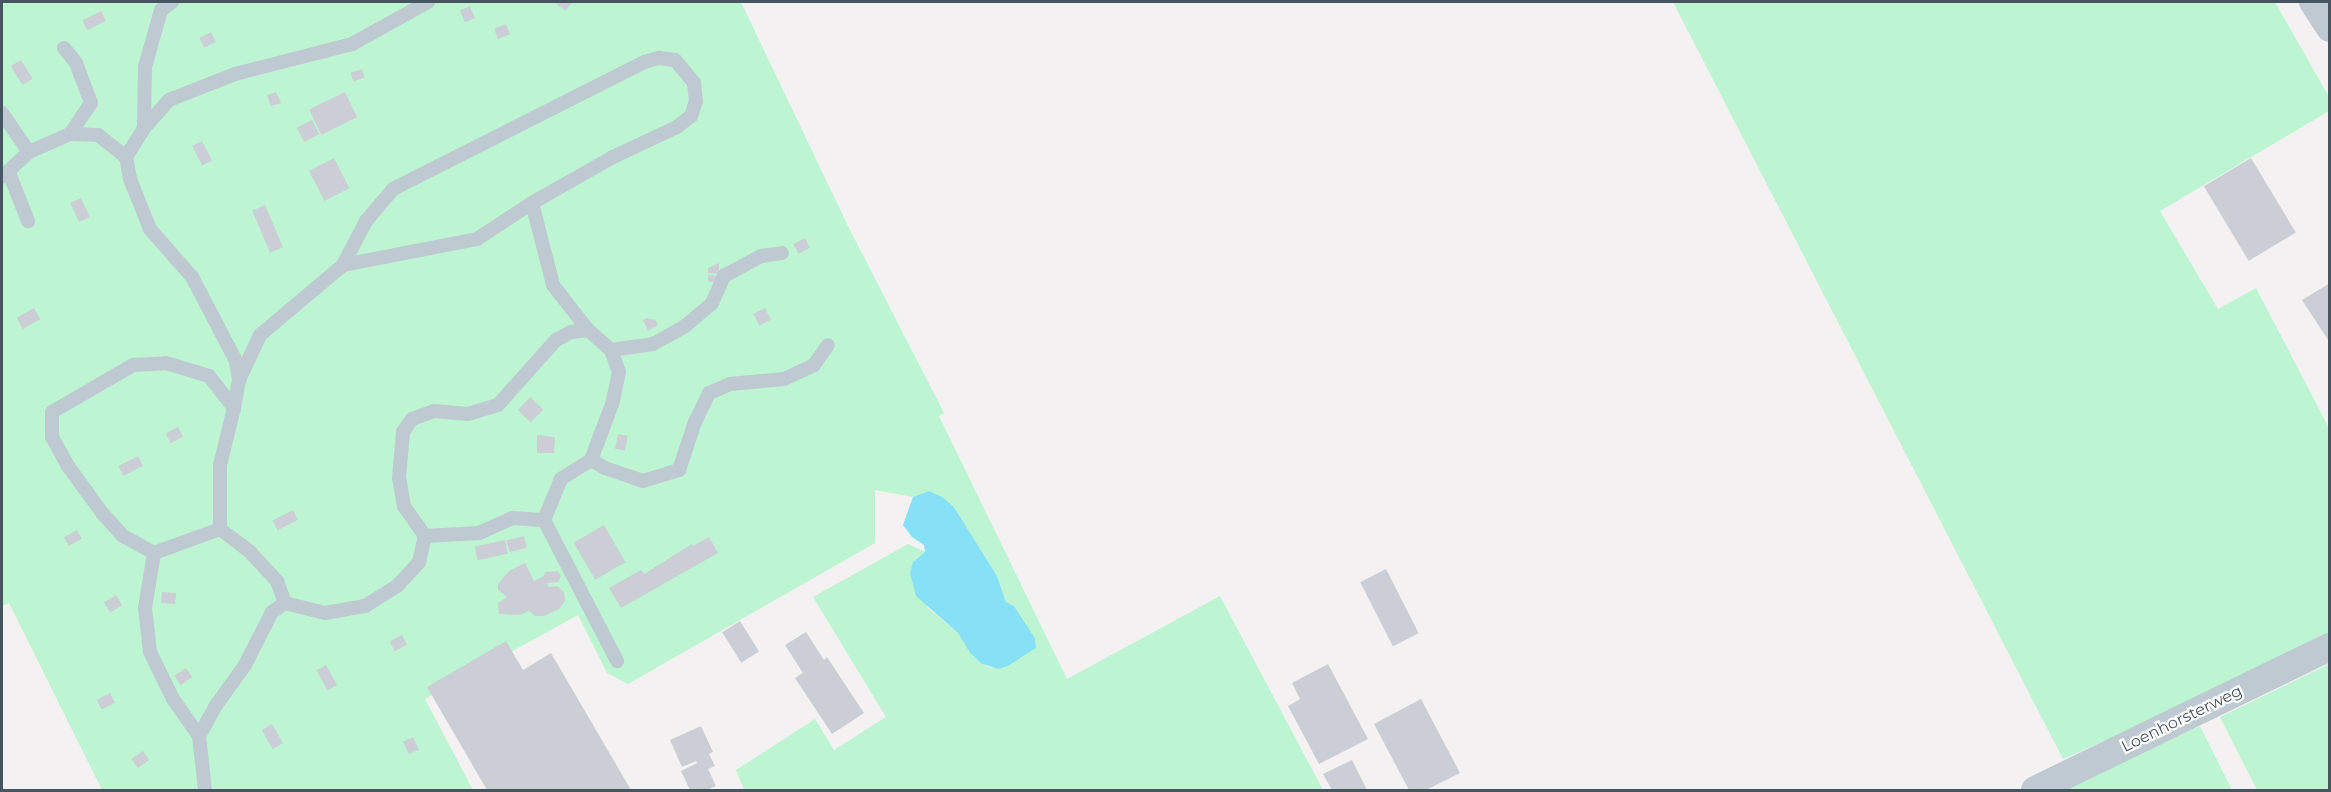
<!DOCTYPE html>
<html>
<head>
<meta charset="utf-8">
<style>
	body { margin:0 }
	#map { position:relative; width:2331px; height:792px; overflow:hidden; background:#f4f1f2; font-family:Montserrat,sans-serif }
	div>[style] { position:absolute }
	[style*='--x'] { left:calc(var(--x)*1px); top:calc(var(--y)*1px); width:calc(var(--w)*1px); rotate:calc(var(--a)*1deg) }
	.green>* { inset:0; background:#bdf5d2 }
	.water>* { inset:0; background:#86e0f6 }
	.building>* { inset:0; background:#cbced4; transform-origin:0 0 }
	.lane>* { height:14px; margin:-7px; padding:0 7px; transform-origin:7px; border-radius:7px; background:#bec9d2 }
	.street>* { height:28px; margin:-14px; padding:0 14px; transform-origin:14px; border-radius:14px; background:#bec9d2 }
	span { translate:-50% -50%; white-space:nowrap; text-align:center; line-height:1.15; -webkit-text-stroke:4.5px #fff; paint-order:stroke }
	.street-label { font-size:16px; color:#475561 }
	.frame { position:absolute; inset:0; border:3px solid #475561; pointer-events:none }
</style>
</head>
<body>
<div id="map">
	<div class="green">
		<div style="clip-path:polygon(2px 2px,741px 2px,848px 226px,944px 413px,939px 416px,1067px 679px,1220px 596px,1323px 790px,744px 790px,736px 770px,815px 719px,834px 750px,886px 717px,813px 597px,908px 544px,925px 552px,927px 607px,958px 633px,970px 653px,982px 664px,991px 668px,1021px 658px,1036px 647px,1035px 638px,1014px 606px,1006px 602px,997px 576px,954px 507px,929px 491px,913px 497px,875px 490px,875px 543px,628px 684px,607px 673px,578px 615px,425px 699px,473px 790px,102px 790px,9px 603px,2px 606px)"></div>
		<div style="clip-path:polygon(1673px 2px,2275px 2px,2329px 97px,2329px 111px,2160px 211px,2218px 309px,2256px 288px,2329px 428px,2329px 634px,2190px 703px,2063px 759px)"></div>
		<div style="clip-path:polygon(2329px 664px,2329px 790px,2257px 790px,2220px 717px)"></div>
		<div style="clip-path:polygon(2200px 726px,2232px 790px,2060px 790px)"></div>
	</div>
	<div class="water">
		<div style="clip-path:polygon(929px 491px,942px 497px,954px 507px,997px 576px,1006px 602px,1014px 606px,1035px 638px,1036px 648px,1008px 666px,999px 669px,982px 664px,970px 653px,958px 633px,916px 596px,910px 573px,913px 562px,925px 552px,924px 545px,912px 537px,903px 525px,913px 497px)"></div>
	</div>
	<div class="building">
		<div style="clip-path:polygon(554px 2px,573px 2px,565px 11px)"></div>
		<div style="left:470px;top:6px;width:13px;height:11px;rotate:67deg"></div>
		<div style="left:101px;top:11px;width:11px;height:21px;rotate:63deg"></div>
		<div style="left:506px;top:24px;width:11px;height:13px;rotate:68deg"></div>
		<div style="left:211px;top:32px;width:11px;height:13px;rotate:63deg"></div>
		<div style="left:21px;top:60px;width:22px;height:12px;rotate:58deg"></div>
		<div style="left:362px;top:69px;width:9px;height:12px;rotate:72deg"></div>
		<div style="clip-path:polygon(276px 92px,281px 103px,271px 106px,267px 95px)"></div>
		<div style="left:345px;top:92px;width:28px;height:40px;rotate:64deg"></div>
		<div style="left:312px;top:120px;width:16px;height:17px;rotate:63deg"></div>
		<div style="left:202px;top:141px;width:22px;height:11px;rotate:63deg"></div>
		<div style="left:334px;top:158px;width:34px;height:28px;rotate:63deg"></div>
		<div style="left:2251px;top:158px;width:87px;height:55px;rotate:59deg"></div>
		<div style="left:81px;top:198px;width:21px;height:12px;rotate:65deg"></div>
		<div style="left:265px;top:205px;width:46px;height:14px;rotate:67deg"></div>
		<div style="left:805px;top:238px;width:11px;height:13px;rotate:63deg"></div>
		<div style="clip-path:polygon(719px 263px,719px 274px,708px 273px,708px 268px)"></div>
		<div style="clip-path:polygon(708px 275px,719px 276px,718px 281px,708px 282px)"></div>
		<div style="clip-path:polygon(2330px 283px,2330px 343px,2302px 300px)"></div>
		<div style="left:34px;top:308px;width:13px;height:20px;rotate:61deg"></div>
		<div style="left:765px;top:308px;width:13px;height:13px;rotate:63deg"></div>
		<div style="clip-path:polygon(647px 318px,656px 320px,658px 325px,648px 331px,643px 320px)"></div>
		<div style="left:530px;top:397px;width:18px;height:18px;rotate:43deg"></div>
		<div style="left:178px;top:427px;width:11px;height:14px;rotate:63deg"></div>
		<div style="left:618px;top:434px;width:10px;height:15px;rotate:11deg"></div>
		<div style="clip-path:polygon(537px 435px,555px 437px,554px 453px,537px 453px)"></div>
		<div style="left:138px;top:456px;width:11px;height:22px;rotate:63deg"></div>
		<div style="left:293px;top:510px;width:11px;height:23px;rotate:63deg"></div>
		<div style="left:604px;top:525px;width:43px;height:35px;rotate:60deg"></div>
		<div style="left:77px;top:530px;width:10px;height:15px;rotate:61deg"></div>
		<div style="left:524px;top:536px;width:12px;height:18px;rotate:76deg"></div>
		<div style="clip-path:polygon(709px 537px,718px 553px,621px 608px,609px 588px,641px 570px,644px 574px,692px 544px,693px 546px)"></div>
		<div style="left:505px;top:540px;width:14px;height:31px;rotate:78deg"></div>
		<div style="clip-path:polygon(525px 563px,534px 581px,544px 576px,545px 572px,558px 571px,561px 576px,558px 582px,547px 583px,549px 587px,557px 586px,564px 592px,565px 601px,559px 609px,544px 616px,535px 616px,529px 611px,520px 615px,499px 614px,498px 603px,507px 597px,498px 590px,498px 584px,509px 571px)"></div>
		<div style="left:1386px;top:569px;width:72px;height:29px;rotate:63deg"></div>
		<div style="left:162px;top:592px;width:14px;height:11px;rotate:4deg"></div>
		<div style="left:116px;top:595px;width:12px;height:14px;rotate:59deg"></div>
		<div style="left:740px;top:621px;width:36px;height:21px;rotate:58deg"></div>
		<div style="clip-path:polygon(806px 632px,824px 660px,827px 657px,864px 713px,832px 734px,795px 678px,803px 673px,785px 645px)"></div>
		<div style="left:402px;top:635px;width:11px;height:14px;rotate:63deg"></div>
		<div style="clip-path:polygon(506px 641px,523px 670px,551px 653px,631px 790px,487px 790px,427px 687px)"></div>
		<div style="clip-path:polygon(1328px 664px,1368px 739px,1319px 764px,1288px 706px,1300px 699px,1292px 683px)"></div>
		<div style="left:326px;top:665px;width:23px;height:11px;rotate:61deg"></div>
		<div style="left:186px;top:668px;width:11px;height:14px;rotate:56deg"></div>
		<div style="left:110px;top:693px;width:11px;height:15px;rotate:63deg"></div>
		<div style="clip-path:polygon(1421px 699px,1460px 773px,1426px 790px,1409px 790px,1374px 724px)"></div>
		<div style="left:272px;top:724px;width:22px;height:12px;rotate:60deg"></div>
		<div style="clip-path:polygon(701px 726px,713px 752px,709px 754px,715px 766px,708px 769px,716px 786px,707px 790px,690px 790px,681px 771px,697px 763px,696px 761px,682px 767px,670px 740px)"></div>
		<div style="left:413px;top:737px;width:14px;height:11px;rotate:65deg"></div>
		<div style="left:143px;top:751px;width:11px;height:14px;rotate:56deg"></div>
		<div style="clip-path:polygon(1352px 760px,1367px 790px,1332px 790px,1323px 774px)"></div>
	</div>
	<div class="lane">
		<div style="--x:64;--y:48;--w:19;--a:51"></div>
		<div style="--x:76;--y:63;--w:43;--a:69.4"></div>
		<div style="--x:91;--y:103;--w:37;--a:124"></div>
		<div style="--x:2;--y:113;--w:47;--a:55.3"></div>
		<div style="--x:144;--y:128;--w:61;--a:-89.1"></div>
		<div style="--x:145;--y:67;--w:59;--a:-74.3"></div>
		<div style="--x:161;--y:10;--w:14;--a:-36"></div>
		<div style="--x:9;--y:173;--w:52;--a:68.4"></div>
		<div style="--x:2;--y:177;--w:37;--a:-43"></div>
		<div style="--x:29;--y:152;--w:45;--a:-23.7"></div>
		<div style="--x:70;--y:134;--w:28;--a:2"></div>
		<div style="--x:98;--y:135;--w:36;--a:38"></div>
		<div style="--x:532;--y:203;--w:85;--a:75.6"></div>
		<div style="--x:553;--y:285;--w:57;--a:52.1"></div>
		<div style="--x:611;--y:350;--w:42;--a:-8.1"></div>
		<div style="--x:653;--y:344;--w:37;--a:-29"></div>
		<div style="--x:685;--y:326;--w:35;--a:-40"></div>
		<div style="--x:712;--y:303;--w:30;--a:-66"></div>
		<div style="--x:724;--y:276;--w:42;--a:-28.4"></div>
		<div style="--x:761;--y:256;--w:21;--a:-8"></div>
		<div style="--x:166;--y:363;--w:45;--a:16.8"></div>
		<div style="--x:209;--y:376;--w:41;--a:52"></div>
		<div style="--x:234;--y:408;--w:59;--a:103.8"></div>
		<div style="--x:220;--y:465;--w:64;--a:90"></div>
		<div style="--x:220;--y:529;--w:70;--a:160"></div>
		<div style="--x:154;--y:553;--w:37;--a:-151"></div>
		<div style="--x:122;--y:535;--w:28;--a:-132"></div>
		<div style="--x:103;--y:514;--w:59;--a:-126.1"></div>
		<div style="--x:68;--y:466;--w:33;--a:-119"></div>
		<div style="--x:52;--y:437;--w:25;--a:-90"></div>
		<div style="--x:52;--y:412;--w:94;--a:-30.1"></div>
		<div style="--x:133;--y:365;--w:33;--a:-3"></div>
		<div style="--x:239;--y:380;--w:50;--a:-65"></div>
		<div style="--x:260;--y:335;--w:109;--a:-40.1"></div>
		<div style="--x:343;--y:265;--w:50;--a:-62.4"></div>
		<div style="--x:366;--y:221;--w:42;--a:-49.8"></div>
		<div style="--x:393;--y:189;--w:281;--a:-26.8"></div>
		<div style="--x:644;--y:62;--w:16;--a:-15"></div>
		<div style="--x:659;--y:58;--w:16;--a:7"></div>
		<div style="--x:675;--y:60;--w:30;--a:50"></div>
		<div style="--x:694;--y:83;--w:18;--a:84"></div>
		<div style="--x:696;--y:101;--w:16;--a:108"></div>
		<div style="--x:691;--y:116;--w:18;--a:142"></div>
		<div style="--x:677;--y:127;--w:71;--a:154.9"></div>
		<div style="--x:613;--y:157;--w:93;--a:150.4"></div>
		<div style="--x:532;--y:203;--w:66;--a:146.8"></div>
		<div style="--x:477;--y:239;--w:136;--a:169"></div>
		<div style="--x:234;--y:408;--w:28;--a:-80"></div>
		<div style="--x:239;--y:380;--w:19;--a:-99"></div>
		<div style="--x:236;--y:361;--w:95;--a:-117.6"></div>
		<div style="--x:192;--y:277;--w:64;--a:-131.2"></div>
		<div style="--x:150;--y:229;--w:54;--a:-111.8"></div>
		<div style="--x:130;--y:179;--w:22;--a:-100"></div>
		<div style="--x:126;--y:157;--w:34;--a:-58"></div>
		<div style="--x:144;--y:128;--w:38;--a:-48"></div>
		<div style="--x:169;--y:100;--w:71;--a:-21.5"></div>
		<div style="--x:235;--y:74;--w:121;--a:-14.4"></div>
		<div style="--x:352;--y:44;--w:87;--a:-28.9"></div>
		<div style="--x:591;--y:460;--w:16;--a:30"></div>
		<div style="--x:605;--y:468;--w:40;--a:18.9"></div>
		<div style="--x:643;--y:481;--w:38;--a:-17"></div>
		<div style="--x:679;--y:470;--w:51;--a:-71.6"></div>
		<div style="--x:695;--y:422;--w:32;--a:-64"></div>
		<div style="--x:709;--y:393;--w:23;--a:-23"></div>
		<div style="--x:730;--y:384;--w:54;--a:-5.3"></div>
		<div style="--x:784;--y:379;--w:33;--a:-25"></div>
		<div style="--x:814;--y:365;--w:24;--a:-55"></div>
		<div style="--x:220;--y:529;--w:38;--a:37"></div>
		<div style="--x:250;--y:552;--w:40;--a:47"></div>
		<div style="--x:277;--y:581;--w:23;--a:70"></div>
		<div style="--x:425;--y:536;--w:54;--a:-3.2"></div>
		<div style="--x:479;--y:533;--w:37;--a:-24"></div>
		<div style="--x:513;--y:518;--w:31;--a:4"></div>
		<div style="--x:154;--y:553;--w:56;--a:99.3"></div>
		<div style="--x:145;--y:608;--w:44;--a:83.5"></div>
		<div style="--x:150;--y:652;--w:52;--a:63.9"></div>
		<div style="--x:173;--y:699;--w:45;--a:54.9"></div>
		<div style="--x:205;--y:790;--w:54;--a:-96.3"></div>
		<div style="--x:199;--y:736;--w:37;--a:-61"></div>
		<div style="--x:217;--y:704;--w:48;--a:-54.3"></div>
		<div style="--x:245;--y:665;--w:59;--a:-63"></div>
		<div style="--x:272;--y:612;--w:16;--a:-35"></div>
		<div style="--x:285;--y:603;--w:41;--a:14"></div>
		<div style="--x:325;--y:613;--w:41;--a:-9.9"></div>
		<div style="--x:365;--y:606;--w:38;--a:-32"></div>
		<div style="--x:397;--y:586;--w:33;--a:-47"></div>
		<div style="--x:419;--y:562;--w:27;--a:-77"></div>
		<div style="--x:425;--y:536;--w:37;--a:-125"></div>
		<div style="--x:404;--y:506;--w:28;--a:-100"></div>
		<div style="--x:399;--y:478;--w:46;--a:-85"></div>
		<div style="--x:403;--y:432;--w:16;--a:-55"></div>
		<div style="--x:412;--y:419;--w:23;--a:-20"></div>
		<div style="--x:434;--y:411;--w:34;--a:5"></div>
		<div style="--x:468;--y:414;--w:31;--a:-17"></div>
		<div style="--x:498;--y:405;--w:87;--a:-48.3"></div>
		<div style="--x:556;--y:340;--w:17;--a:-28"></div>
		<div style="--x:571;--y:332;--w:17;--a:-7"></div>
		<div style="--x:588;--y:330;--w:30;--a:41"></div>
		<div style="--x:611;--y:350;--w:23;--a:70"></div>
		<div style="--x:619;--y:372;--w:33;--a:102"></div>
		<div style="--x:612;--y:404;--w:60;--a:110.6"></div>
		<div style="--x:591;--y:460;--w:36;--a:148"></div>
		<div style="--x:561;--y:479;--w:44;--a:112.5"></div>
		<div style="--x:544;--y:520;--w:159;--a:62.6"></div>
	</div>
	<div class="street">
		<div style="--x:2313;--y:2;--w:31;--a:57"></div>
		<div style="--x:2035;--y:790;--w:328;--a:-25.9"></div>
	</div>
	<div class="street-label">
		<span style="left:2182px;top:719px;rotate:-26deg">Loenhorsterweg</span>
	</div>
	<div class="frame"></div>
</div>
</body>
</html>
